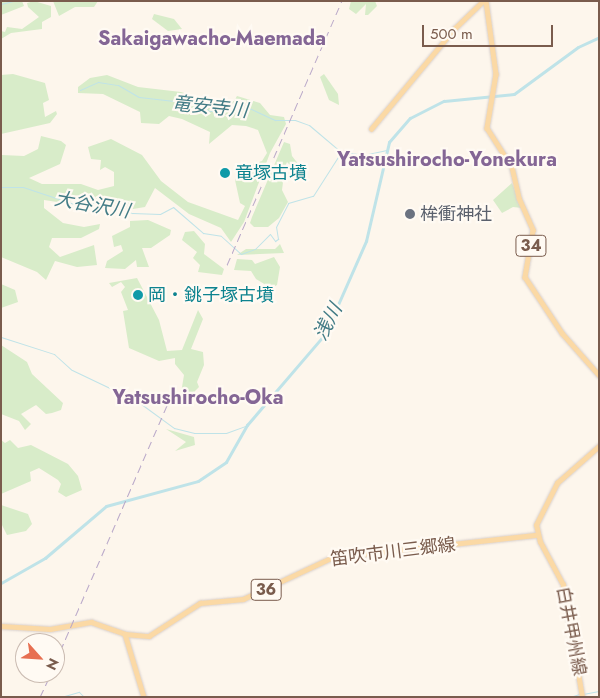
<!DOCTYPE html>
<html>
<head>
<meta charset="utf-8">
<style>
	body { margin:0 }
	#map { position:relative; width:600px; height:698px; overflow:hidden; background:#fdf6ec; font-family:Jost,"Noto Sans JP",sans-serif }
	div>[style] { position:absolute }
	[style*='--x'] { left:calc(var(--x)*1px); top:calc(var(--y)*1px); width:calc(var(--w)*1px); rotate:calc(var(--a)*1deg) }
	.green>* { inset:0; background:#d8ecc9 }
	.stream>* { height:1px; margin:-0.5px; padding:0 0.5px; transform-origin:0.5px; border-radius:0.5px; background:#bfe3e8 }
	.river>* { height:3px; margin:-1.5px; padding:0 1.5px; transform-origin:1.5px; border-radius:1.5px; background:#bfe3e8 }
	.roads { filter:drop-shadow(0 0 1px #dad1cd) drop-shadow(0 0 1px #dad1cd) }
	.major>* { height:4.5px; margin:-2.25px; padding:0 2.25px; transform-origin:2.25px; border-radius:2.25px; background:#fbd9a5 }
	.rail>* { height:1px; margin-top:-0.5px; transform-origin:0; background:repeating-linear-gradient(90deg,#b9a8c9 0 8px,transparent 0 13px) }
	.dots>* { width:14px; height:14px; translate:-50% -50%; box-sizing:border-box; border:2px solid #fffaf3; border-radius:50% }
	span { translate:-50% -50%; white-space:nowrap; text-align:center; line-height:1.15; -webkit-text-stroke:4.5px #fffaf3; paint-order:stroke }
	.shield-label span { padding:1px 4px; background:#fffaf3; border:1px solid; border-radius:4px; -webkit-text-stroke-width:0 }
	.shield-label { font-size:16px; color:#7a5c4d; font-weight:700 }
	.culture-label { font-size:18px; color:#0d838f }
	.left { translate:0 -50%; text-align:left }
	.worship-label { font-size:18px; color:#5b616d }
	.street-label { font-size:18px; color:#7a5c4d }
	.water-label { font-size:19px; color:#437c86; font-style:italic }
	.quarter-label { font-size:20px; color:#846695; font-weight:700 }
	.frame { position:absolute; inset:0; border:2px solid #7a5c4d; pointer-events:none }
	.north { position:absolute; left:15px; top:633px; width:50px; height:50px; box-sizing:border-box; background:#fffaf3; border:1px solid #cabbb1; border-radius:50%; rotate:116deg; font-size:14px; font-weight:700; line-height:20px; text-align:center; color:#7a5c4d }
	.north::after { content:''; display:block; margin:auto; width:18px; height:22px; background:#e76f51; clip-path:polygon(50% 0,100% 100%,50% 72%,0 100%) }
	.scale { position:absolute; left:422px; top:25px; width:131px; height:22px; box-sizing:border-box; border:2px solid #7a5c4d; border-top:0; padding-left:6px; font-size:15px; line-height:18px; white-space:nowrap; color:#7a5c4d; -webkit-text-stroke:4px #fffaf3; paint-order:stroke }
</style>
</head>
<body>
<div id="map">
	<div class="green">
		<div style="clip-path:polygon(1px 1px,22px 1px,24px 6px,1px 15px)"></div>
		<div style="clip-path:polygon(34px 1px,51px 6px,51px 17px,42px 22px,42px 29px,11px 33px,1px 39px,1px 31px,5px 32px,7px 27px,22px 29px,39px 17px,28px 7px,27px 3px)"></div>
		<div style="clip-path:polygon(53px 1px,98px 1px,94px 7px,75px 7px,59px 16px)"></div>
		<div style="clip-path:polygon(351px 1px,375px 1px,377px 6px,368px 15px,365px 15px,366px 4px,356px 14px,349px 9px)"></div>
		<div style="clip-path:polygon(154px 14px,174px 19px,182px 29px,168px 31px,152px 19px)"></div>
		<div style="clip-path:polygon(13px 74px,45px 83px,49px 100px,43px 103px,45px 117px,56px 111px,57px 114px,50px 123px,1px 134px,1px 75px)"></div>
		<div style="clip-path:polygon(324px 74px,338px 94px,339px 105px,329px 100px,320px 77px)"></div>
		<div style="clip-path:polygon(107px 75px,138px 87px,181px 92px,215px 103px,234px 101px,237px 96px,260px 103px,270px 115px,284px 117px,286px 124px,270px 153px,244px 222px,231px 242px,221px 228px,189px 214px,155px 188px,145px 207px,127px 210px,103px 202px,84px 205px,82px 198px,64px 203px,44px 200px,44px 208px,63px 223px,84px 227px,100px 224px,99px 229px,81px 238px,52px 238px,49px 247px,60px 257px,94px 245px,97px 265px,77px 267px,55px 261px,46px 280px,37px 272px,1px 257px,1px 145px,2px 155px,24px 156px,38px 149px,41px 136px,61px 141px,66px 145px,60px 164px,29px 178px,42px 184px,81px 184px,98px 190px,114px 186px,114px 172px,105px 167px,100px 170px,101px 160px,91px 159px,88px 147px,111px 139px,142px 155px,161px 181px,188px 202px,238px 220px,245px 206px,240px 203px,235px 180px,242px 167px,262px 161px,267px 153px,258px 130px,246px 126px,232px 125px,209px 144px,210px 132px,182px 119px,169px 116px,159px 124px,141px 123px,140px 112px,103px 94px,78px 93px,78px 87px,90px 78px)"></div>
		<div style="clip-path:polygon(284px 142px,290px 144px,292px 156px,299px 165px,294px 169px,287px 162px,285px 167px,282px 190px,288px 202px,279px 218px,268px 227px,254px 227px,250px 223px,252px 217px)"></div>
		<div style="clip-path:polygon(512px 183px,522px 208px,513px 207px,502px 213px,493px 200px)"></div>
		<div style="clip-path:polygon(148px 220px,171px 230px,170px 235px,151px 248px,142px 248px,149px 267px,137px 267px,136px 260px,125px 269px,105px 268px,107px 261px,123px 251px,121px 245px,114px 247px,112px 236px,130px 227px,130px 221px)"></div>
		<div style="clip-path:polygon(194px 231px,205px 244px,204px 254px,224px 269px,222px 275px,198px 272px,200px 265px,193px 258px,197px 252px,182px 240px,185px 232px)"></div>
		<div style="clip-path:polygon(280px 244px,284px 253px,237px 255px,246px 249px,275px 249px)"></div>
		<div style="clip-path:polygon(274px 257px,280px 267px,277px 285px,271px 288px,256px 279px,251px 271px,234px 270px,237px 259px,252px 260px,255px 264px)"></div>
		<div style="clip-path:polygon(137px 278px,159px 320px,167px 351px,182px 350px,198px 310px,203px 319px,191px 349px,203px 352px,204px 365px,197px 382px,199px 387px,184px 402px,180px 399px,184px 375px,175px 364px,175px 358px,159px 361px,129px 348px,123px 311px,128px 310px,121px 292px,125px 287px,121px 282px,112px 287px,109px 283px)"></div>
		<div style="clip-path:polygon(1px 284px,15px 290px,18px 302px,1px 308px)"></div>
		<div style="clip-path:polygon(1px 345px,27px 362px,32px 374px,63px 403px,61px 410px,52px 413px,46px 414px,36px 405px,21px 414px,31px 424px,25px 430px,19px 421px,1px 414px)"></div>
		<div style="clip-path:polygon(166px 429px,194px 437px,195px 445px,175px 451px,186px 442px)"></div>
		<div style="clip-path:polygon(1px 440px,5px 443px,10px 440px,18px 448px,31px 445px,68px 464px,78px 476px,82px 490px,66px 497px,58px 492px,61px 484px,58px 480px,39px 468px,30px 472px,31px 481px,1px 494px)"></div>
		<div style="clip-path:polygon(1px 505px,28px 514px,32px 524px,26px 531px,7px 535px,1px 523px)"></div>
	</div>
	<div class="stream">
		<div style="--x:1;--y:4;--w:12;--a:-14"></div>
		<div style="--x:80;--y:90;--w:20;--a:-24"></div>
		<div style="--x:98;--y:82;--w:20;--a:9"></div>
		<div style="--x:118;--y:85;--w:24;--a:30"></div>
		<div style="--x:139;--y:97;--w:44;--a:6.5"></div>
		<div style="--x:183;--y:102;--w:29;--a:18"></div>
		<div style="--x:211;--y:111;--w:38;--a:-5"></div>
		<div style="--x:249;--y:108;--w:29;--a:25"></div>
		<div style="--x:275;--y:120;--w:20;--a:0"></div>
		<div style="--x:295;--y:120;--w:15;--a:20"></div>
		<div style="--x:309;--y:125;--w:42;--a:40.2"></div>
		<div style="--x:341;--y:152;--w:23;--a:7"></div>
		<div style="--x:368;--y:154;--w:19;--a:-12"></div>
		<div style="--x:1;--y:187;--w:22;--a:0"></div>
		<div style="--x:23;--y:187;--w:60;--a:18.4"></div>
		<div style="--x:80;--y:206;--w:18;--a:-13"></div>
		<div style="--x:98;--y:202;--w:36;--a:18"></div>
		<div style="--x:132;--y:213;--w:28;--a:2"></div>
		<div style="--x:160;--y:214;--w:15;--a:-28"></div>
		<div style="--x:173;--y:207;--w:40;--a:41"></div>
		<div style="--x:203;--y:233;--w:18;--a:9"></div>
		<div style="--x:221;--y:236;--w:27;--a:42"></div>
		<div style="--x:241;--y:254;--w:15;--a:-20"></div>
		<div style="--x:255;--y:249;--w:21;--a:-45"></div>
		<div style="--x:270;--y:234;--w:9;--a:54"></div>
		<div style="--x:275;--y:241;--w:4;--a:-34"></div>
		<div style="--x:278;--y:239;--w:12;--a:-99"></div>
		<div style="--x:276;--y:227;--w:27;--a:-63"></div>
		<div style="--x:288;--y:203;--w:26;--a:-16"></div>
		<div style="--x:313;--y:196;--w:52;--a:-57.5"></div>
		<div style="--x:1;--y:337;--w:56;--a:17.8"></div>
		<div style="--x:54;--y:354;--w:24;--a:42"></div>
		<div style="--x:72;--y:370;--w:72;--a:25.5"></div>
		<div style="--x:137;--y:401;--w:46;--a:36.1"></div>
		<div style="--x:174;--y:428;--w:21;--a:14"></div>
		<div style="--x:194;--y:433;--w:32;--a:0"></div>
		<div style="--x:226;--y:433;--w:23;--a:-20"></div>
		<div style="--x:583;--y:694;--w:16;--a:-11"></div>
		<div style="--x:61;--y:697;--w:19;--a:-16"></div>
		<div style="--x:79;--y:692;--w:7;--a:45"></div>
		<div style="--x:570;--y:697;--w:9;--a:-18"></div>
	</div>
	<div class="river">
		<div style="--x:1;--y:583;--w:51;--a:-29.6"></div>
		<div style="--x:45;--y:558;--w:80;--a:-40.4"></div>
		<div style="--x:106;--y:506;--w:95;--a:-15.2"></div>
		<div style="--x:198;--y:481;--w:34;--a:-34"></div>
		<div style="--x:226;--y:462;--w:43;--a:-60.4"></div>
		<div style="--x:247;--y:425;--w:120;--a:-49.4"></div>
		<div style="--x:325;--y:334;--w:102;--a:-66.2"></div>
		<div style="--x:366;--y:241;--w:102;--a:-76.9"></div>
		<div style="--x:389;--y:142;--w:32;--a:-49"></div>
		<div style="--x:410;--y:118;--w:38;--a:-27"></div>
		<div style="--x:444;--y:101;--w:70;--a:-5.7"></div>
		<div style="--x:514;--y:94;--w:79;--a:-36.3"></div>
		<div style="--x:578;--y:47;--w:23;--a:-25"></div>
	</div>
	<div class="roads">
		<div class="major">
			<div style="--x:486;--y:1;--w:74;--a:82.2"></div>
			<div style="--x:496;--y:74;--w:55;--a:99.5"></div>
			<div style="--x:487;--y:128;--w:46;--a:57.3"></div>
			<div style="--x:512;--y:167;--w:32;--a:77"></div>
			<div style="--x:519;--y:198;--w:35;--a:66"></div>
			<div style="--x:533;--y:230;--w:48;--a:99.7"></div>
			<div style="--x:525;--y:277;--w:67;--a:56.5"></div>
			<div style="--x:562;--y:333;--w:56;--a:48.6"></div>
			<div style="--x:371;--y:129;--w:131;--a:-50.3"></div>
			<div style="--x:455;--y:28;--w:39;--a:-44"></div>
			<div style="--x:1;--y:626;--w:49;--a:3.5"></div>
			<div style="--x:50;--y:629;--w:42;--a:-9.7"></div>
			<div style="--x:91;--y:622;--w:36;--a:19"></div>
			<div style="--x:125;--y:634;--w:24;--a:5"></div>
			<div style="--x:149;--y:636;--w:61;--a:-32.9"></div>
			<div style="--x:200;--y:603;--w:43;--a:-5.3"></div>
			<div style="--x:243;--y:599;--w:99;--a:-25"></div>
			<div style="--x:333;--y:557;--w:205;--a:-6.2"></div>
			<div style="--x:125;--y:634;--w:66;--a:73.2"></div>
			<div style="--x:582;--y:697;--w:114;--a:-99.6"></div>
			<div style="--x:563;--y:585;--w:49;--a:-118.1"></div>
			<div style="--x:540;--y:542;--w:17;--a:-103"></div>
			<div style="--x:536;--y:525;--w:47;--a:-63.4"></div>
			<div style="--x:557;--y:483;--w:56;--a:-41.4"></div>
		</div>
	</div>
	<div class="rail">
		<div style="--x:227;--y:265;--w:288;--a:-66.5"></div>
		<div style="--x:55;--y:663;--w:281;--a:-66.5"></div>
		<div style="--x:40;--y:697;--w:26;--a:-65"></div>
	</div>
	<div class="dots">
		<div style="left:225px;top:173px;background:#0f9aa8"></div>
		<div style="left:410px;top:214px;background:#6b7280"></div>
		<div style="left:138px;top:295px;background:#0f9aa8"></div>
	</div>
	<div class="shield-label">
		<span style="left:531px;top:246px">34</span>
		<span style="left:266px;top:590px">36</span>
	</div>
	<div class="culture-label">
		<span class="left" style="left:235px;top:173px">竜塚古墳</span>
		<span class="left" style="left:148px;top:295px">岡・銚子塚古墳</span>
	</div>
	<div class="worship-label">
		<span class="left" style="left:420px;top:214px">桙衝神社</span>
	</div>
	<div class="street-label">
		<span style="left:393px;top:552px;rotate:-7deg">笛吹市川三郷線</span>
		<span style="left:571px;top:631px;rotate:79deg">白井甲州線</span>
	</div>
	<div class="water-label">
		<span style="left:210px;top:107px;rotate:6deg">竜安寺川</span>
		<span style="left:92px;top:205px;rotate:10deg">大谷沢川</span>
		<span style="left:328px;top:322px;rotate:-62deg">浅川</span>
	</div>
	<div class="quarter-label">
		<span style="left:212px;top:38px">Sakaigawacho-Maemada</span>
		<span style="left:447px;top:159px">Yatsushirocho-Yonekura</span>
		<span style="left:198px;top:397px">Yatsushirocho-Oka</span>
	</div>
	<div class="frame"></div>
	<div class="north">N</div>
	<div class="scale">500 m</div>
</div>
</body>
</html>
